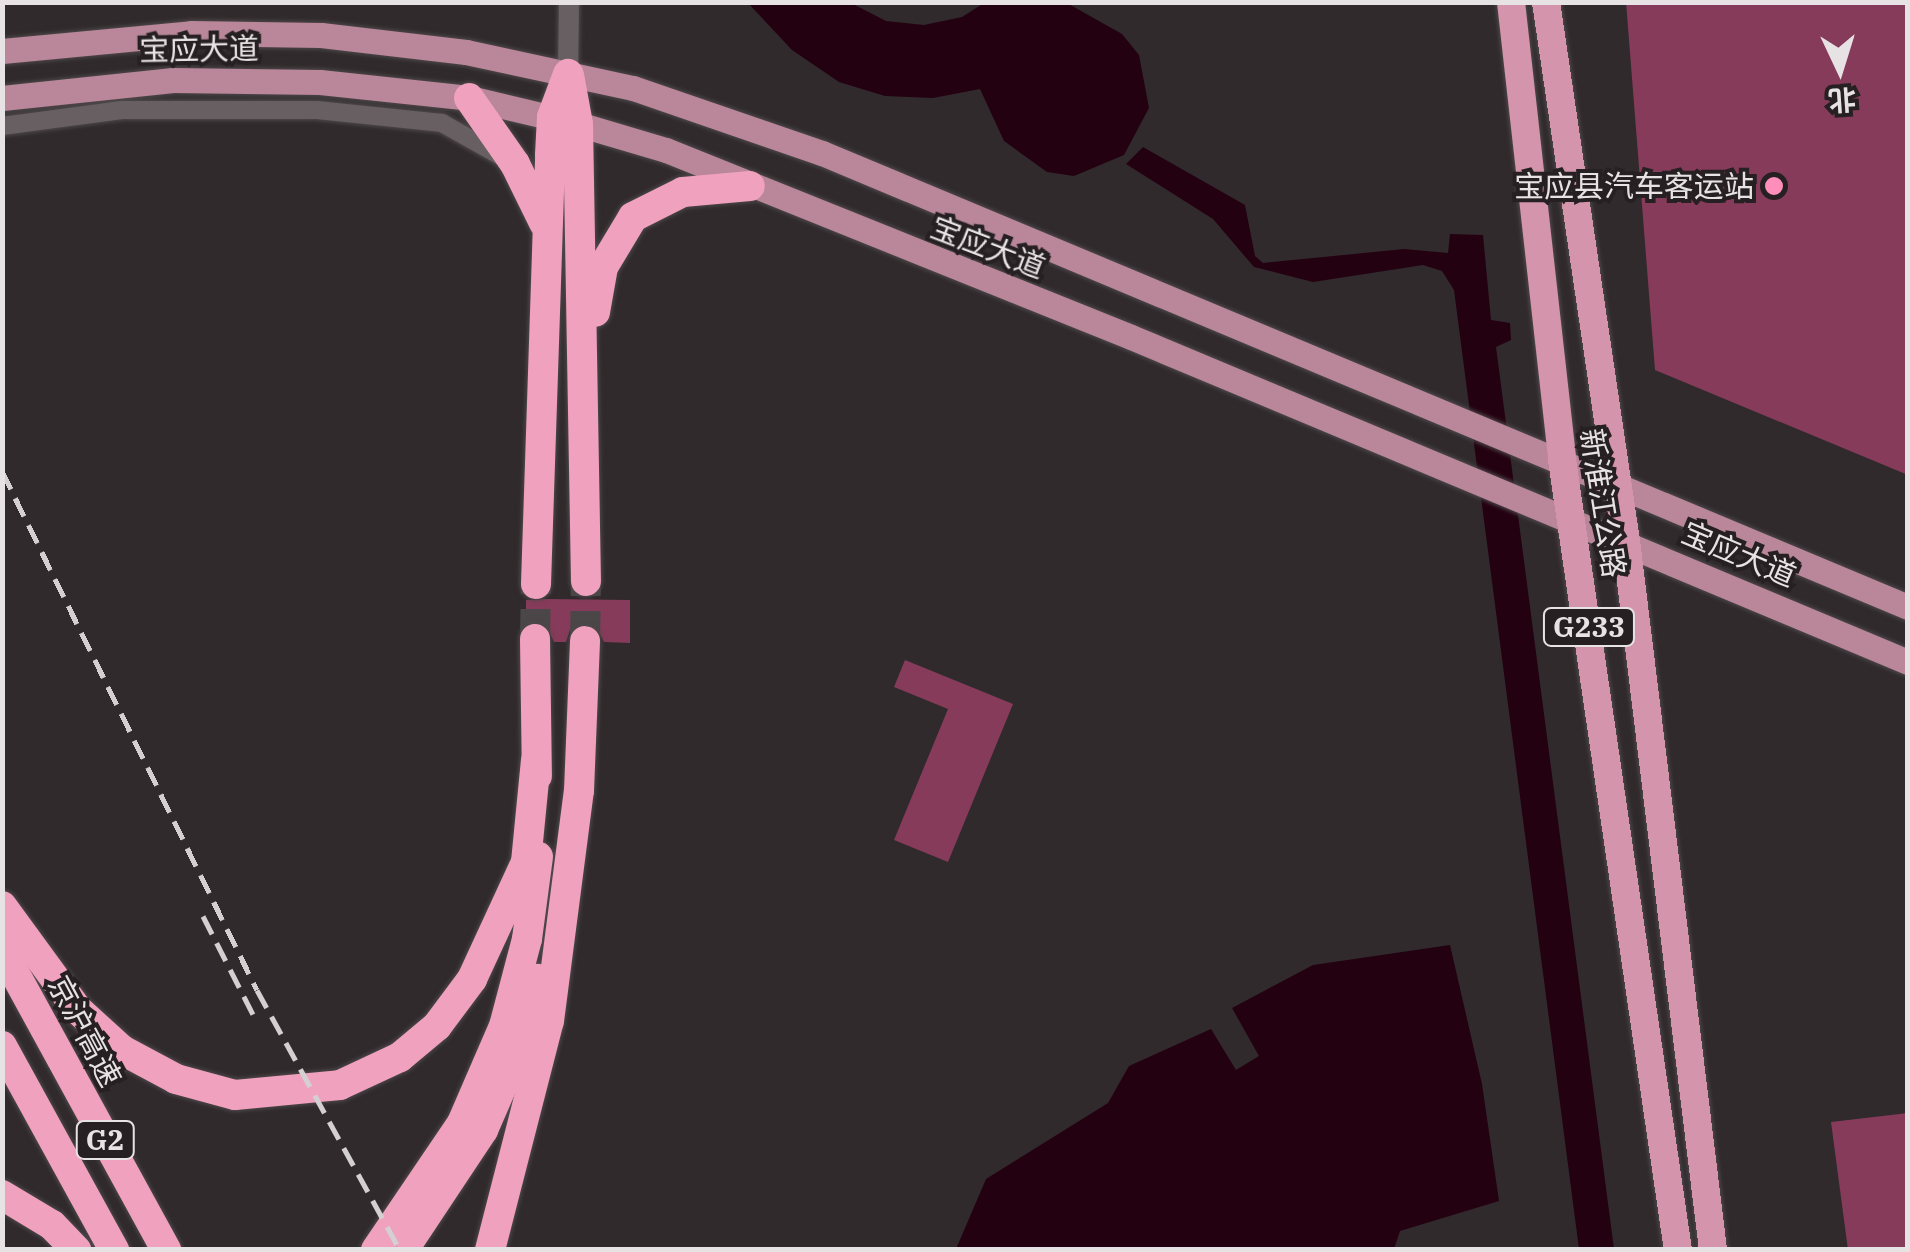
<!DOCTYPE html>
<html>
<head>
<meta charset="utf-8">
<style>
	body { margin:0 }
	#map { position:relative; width:1910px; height:1252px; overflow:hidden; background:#302a2c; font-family:"IBM Plex Serif","Noto Sans SC",serif }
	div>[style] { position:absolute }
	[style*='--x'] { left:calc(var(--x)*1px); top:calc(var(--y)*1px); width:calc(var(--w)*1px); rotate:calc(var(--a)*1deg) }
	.water>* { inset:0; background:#240111 }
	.building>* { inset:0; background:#863b5a }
	.motorway-tunnel>* { height:30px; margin-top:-15px; transform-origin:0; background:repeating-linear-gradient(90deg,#4b4648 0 30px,transparent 0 45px) }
	.roads { filter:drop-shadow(0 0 2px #4e484a) drop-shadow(0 0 2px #4e484a) }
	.minor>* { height:18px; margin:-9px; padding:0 9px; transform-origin:9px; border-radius:9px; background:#675f62 }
	.tertiary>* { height:20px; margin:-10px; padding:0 10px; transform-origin:10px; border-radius:10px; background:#675f62 }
	.primary>* { height:25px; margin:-12.5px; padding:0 12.5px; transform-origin:12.5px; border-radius:12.5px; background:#b98799 }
	.trunk>* { height:28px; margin:-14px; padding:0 14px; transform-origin:14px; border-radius:14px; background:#d494ac }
	.motorway>* { height:30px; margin:-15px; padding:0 15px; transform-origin:15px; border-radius:15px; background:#f0a1be }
	.rail>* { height:5px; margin-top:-2.5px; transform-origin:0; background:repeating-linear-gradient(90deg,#d4d0d1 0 20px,transparent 0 30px) }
	.dots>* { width:28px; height:28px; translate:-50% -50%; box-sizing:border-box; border:5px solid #262022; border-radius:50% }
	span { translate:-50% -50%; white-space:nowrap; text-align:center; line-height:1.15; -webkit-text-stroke:8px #262022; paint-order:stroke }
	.shield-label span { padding:2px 8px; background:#262022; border:2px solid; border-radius:8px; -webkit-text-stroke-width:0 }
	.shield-label { font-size:28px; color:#e7e3e4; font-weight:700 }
	.street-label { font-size:30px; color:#e7e3e4 }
	.poi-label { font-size:30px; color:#e7e3e4 }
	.right { translate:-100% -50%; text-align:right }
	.frame { position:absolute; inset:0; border:5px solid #e7e3e4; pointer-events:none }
	.north { position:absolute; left:1790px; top:20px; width:100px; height:100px; -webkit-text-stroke:8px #262022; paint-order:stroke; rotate:176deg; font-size:28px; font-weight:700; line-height:40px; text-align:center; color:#e7e3e4 }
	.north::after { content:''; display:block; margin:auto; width:35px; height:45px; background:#e7e3e4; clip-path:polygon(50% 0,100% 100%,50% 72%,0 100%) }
</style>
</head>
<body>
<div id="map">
	<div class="water">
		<div style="clip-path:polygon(748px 3px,851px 3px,886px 21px,924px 25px,962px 17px,984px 3px,1067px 3px,1122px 34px,1139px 55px,1149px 108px,1124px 155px,1074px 176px,1047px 172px,1004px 141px,980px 89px,933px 98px,885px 96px,839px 82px,792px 50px)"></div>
		<div style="clip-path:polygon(1143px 147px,1245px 205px,1255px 256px,1263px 263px,1404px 249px,1448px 253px,1450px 234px,1483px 235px,1491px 320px,1510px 323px,1511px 340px,1496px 347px,1614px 1249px,1579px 1249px,1454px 290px,1442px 271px,1423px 265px,1313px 282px,1254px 267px,1213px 219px,1126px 164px)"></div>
		<div style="clip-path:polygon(1450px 945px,1482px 1084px,1499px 1201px,1400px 1231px,1394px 1249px,956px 1249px,986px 1179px,1108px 1103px,1129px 1066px,1211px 1029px,1236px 1070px,1259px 1056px,1232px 1008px,1313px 965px)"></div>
	</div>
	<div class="building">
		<div style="clip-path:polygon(1626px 2px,1908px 2px,1908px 475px,1655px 370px)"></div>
		<div style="clip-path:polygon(547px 599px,630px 600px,630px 643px,604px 642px,596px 626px,585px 622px,570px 630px,566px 642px,554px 642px,545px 623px,526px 623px,526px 600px)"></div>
		<div style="clip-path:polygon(905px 660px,1013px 704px,948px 862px,894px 840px,948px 709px,894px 687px)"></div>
		<div style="clip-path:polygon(1908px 1113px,1908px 1250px,1848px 1250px,1831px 1122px)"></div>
	</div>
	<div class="motorway-tunnel">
		<div style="--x:535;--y:639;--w:55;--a:-89"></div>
		<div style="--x:585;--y:641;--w:60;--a:-89"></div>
	</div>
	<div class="roads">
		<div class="minor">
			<div style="--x:2;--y:126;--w:121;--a:-7.6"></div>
			<div style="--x:122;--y:110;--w:195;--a:0"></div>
			<div style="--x:317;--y:110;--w:126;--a:5.9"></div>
			<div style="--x:442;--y:123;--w:73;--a:29.4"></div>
		</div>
		<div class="tertiary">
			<div style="--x:568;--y:74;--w:72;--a:-89.2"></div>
		</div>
		<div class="primary">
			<div style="--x:2;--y:51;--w:190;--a:-5.4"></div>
			<div style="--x:191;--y:33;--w:130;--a:0.9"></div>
			<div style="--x:321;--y:35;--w:146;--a:6.7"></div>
			<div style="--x:466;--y:52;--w:171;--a:12.2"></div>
			<div style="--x:633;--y:88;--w:200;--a:19"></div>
			<div style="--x:822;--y:153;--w:1177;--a:22.69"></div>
			<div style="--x:2;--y:98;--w:172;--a:-6"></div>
			<div style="--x:173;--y:80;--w:147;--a:0.8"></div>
			<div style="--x:320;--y:82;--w:150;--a:6.1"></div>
			<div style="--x:469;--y:98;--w:112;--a:13.4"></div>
			<div style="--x:578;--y:124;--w:92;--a:16.5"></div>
			<div style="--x:666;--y:150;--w:501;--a:21.91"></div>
			<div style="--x:1131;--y:337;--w:842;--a:22.7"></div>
		</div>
		<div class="trunk">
			<div style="--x:1511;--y:2;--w:461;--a:83.6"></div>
			<div style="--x:1562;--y:460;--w:798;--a:81.65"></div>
			<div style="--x:1546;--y:2;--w:545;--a:81.56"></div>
			<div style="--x:1626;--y:541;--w:714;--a:83"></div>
		</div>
		<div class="motorway">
			<div style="--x:569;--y:75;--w:50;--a:79.6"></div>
			<div style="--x:578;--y:124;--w:457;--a:89"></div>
			<div style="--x:469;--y:98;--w:80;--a:55.1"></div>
			<div style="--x:515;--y:164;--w:66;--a:63.8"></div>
			<div style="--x:595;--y:312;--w:46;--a:-79.9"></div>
			<div style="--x:603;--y:267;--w:58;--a:-59"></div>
			<div style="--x:633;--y:217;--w:56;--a:-26.6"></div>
			<div style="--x:683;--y:192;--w:67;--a:-5.1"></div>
			<div style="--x:536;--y:584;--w:429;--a:-88.1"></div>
			<div style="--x:550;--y:155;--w:38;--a:-87"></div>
			<div style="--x:552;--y:117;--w:46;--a:-69.6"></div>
			<div style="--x:535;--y:639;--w:137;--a:89.2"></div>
			<div style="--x:2;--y:906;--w:127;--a:53.9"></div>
			<div style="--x:77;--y:1009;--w:61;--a:42.3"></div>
			<div style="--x:122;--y:1050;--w:61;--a:28.2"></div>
			<div style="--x:176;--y:1079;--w:61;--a:15.2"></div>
			<div style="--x:235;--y:1095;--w:105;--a:-5.4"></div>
			<div style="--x:340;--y:1085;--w:66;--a:-25"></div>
			<div style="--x:400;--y:1057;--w:48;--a:-40"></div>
			<div style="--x:437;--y:1026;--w:59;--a:-53.3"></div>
			<div style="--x:472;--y:979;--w:129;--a:-65.2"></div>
			<div style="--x:526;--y:862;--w:102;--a:-84.4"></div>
			<div style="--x:2;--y:950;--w:342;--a:61.3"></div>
			<div style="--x:2;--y:1046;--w:233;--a:61.2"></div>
			<div style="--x:2;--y:1195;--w:58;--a:31"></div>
			<div style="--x:52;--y:1225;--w:35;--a:46"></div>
			<div style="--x:410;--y:1240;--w:132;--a:-56.4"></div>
			<div style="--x:483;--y:1130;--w:100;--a:-66.5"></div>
			<div style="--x:523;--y:1038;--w:61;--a:-75.7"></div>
			<div style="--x:376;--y:1250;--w:153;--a:-55.9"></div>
			<div style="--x:462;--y:1123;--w:106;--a:-66.6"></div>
			<div style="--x:504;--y:1026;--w:90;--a:-75.2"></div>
			<div style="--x:527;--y:939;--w:83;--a:-82.4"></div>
			<div style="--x:490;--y:1250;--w:236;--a:-75.6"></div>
			<div style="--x:549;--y:1021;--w:232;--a:-82.6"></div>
			<div style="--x:579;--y:791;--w:150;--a:-87.7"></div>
		</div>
	</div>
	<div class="rail">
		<div style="--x:2;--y:471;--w:578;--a:63.83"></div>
		<div style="--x:257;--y:990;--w:297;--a:61.2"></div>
		<div style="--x:203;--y:916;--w:110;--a:63"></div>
	</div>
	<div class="dots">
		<div style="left:1774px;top:186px;background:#ff8eba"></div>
	</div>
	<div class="shield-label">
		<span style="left:1589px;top:627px">G233</span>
		<span style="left:105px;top:1140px">G2</span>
	</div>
	<div class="street-label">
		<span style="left:199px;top:49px;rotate:-1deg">宝应大道</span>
		<span style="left:988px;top:247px;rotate:21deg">宝应大道</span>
		<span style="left:1603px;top:503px;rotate:81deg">新淮江公路</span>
		<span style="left:1739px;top:554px;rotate:23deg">宝应大道</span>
		<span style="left:85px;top:1031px;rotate:62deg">京沪高速</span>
	</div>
	<div class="poi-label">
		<span class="right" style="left:1754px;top:186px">宝应县汽车客运站</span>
	</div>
	<div class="frame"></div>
	<div class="north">北</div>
</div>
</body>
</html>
